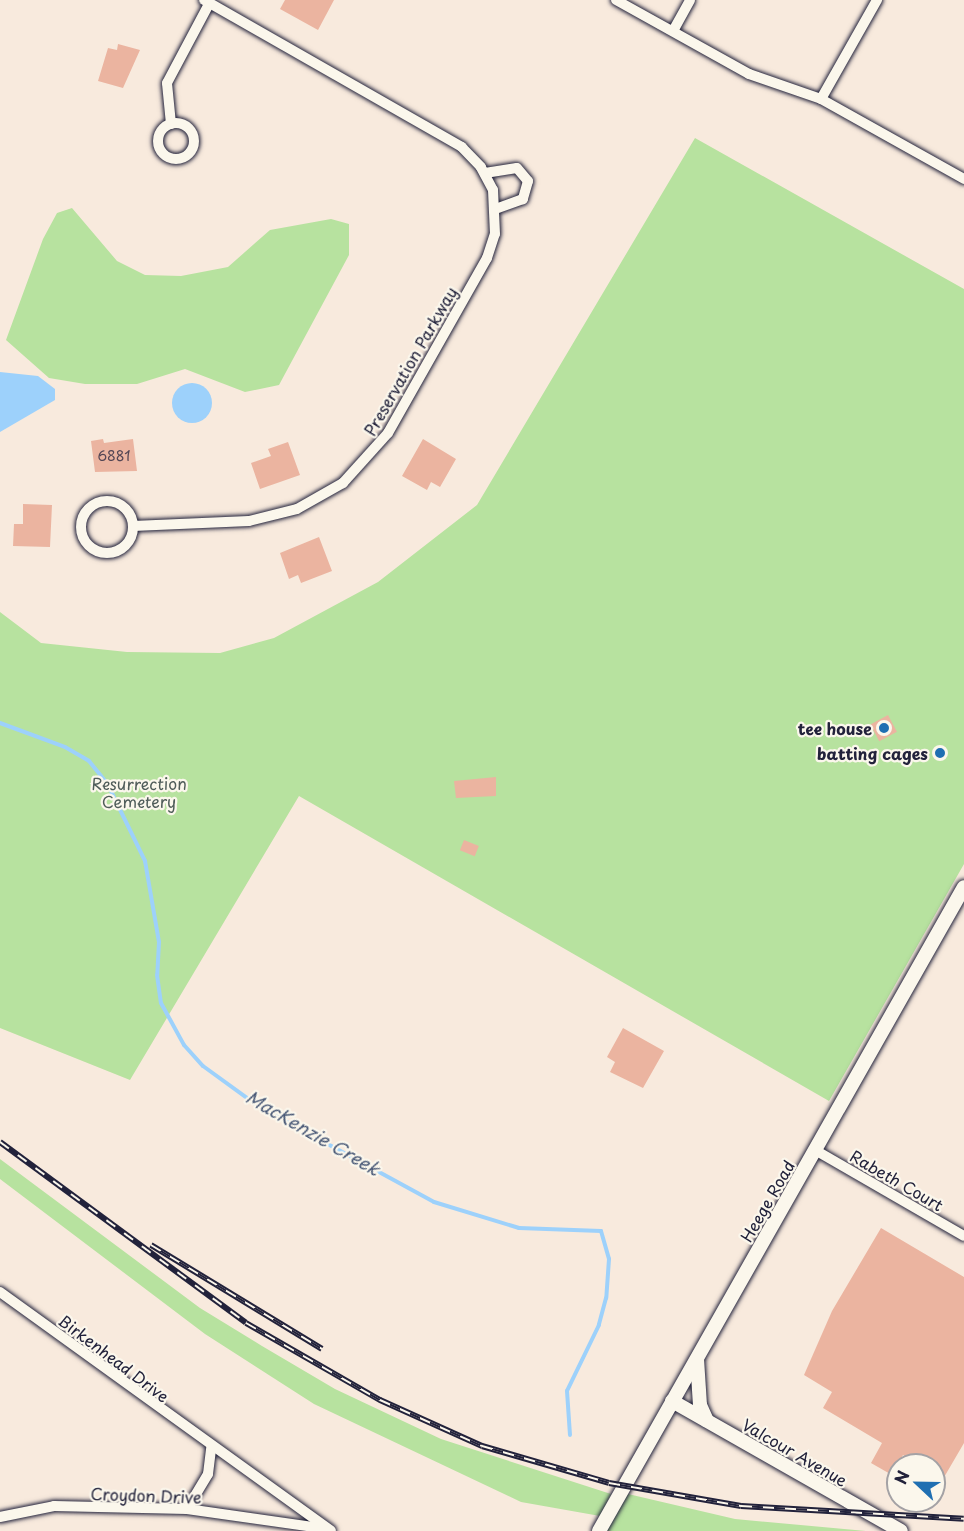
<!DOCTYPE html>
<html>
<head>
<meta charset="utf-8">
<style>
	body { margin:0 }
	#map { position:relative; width:964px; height:1531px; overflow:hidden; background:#f8eadd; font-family:"Playpen Sans",sans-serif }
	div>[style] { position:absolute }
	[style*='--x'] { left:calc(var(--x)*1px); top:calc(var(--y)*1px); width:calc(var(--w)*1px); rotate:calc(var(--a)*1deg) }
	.green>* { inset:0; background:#b7e29f }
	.water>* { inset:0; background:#9dd1fb }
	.round { border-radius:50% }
	.stream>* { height:4px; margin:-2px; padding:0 2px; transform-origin:2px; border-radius:2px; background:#9dd1fb }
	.building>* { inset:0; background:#ebb4a0; transform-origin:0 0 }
	.roads { filter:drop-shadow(0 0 2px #22223b) drop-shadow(0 0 2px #22223b) }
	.minor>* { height:10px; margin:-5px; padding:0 5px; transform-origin:5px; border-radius:5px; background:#fbf7ec }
	.minor>.ring { margin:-5px; padding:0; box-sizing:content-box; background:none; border:10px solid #fbf7ec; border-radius:50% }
	.tertiary>* { height:14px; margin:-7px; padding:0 7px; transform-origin:7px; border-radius:7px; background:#fbf7ec }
	.rail>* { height:6px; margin-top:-3px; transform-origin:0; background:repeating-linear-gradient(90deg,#fbf7ec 0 11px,#22223b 0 22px); box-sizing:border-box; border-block:2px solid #22223b }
	.dots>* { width:16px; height:16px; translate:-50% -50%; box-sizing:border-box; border:3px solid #fbf7ec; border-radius:50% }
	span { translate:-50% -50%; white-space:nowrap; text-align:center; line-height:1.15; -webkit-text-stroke:4.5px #fbf7ec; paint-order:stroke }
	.number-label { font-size:14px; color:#544654 }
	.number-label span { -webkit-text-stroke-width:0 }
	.street-label { font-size:16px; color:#22223b }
	.poi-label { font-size:16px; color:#22223b; font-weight:700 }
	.right { translate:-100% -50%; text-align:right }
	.park-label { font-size:16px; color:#4f5c59 }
	.water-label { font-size:18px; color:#475775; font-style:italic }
	.north { position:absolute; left:886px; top:1453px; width:60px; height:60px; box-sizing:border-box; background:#fbf7ec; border:2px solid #a4a2a5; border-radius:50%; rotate:292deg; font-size:16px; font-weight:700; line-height:24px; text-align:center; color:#22223b }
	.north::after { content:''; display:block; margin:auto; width:21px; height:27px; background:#1f6fb2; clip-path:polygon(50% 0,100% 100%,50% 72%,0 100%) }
</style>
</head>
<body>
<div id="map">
	<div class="green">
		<div style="clip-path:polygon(695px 138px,964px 289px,964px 864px,829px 1101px,299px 796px,130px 1080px,0 1028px,0 612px,41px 643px,127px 652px,220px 653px,274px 638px,378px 582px,477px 505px)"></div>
		<div style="clip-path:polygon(72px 208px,117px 261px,145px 275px,181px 276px,228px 267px,270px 230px,331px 219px,349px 224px,349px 255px,279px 385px,245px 392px,185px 369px,137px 384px,85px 384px,49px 378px,6px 340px,43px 239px,57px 213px)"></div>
		<div style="clip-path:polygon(0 1159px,200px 1308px,262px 1346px,335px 1389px,441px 1439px,611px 1494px,600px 1516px,521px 1502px,314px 1404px,205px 1334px,0 1179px)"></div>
		<div style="clip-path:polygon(628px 1494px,735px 1519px,866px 1531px,606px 1531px)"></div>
	</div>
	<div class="water">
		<div style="clip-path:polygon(0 372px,38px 376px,55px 389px,55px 400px,0 432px)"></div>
		<div class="round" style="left:172px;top:383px;width:40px;height:40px"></div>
	</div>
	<div class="stream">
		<div style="--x:0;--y:723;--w:69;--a:20.3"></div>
		<div style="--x:65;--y:747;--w:28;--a:30"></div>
		<div style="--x:89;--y:761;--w:28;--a:51"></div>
		<div style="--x:107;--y:783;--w:87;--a:64"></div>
		<div style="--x:145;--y:861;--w:82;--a:80.2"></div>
		<div style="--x:159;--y:942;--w:33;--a:93"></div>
		<div style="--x:157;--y:975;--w:28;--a:82"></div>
		<div style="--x:161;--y:1003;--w:48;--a:61.3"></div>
		<div style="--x:184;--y:1045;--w:28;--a:48"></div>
		<div style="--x:203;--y:1066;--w:68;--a:36"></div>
		<div style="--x:258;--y:1106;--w:200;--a:28.6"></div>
		<div style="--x:434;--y:1202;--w:89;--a:17"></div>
		<div style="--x:519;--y:1228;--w:82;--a:2.1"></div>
		<div style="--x:601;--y:1231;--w:29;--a:74"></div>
		<div style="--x:609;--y:1259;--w:39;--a:94"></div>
		<div style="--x:606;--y:1298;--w:28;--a:105"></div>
		<div style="--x:599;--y:1325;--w:73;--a:115.9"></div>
		<div style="--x:567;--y:1391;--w:44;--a:86.1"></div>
	</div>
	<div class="building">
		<div style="clip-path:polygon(285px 0,334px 0,318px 30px,280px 9px)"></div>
		<div style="clip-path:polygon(118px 44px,140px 50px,123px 88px,98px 81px,108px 48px,117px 50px)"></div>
		<div style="clip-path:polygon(103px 439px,104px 443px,133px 439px,137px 471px,95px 472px,91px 441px)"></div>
		<div style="clip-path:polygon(423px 439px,456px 459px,440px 487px,431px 482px,427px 490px,402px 476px)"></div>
		<div style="clip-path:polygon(288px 442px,300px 475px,260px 489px,251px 463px,271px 456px,268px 449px)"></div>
		<div style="clip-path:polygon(23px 504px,52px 505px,50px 547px,13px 546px,14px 524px,23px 524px)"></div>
		<div style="clip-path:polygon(319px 537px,332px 571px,301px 583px,298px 575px,289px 579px,280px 553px)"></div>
		<div style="left:888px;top:715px;width:19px;height:20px;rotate:62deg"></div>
		<div style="clip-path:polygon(496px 777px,496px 796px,456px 798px,454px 781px)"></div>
		<div style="left:464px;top:840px;width:16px;height:11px;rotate:22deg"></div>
		<div style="clip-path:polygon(623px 1028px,664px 1051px,643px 1088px,610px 1072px,615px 1062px,607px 1057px)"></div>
		<div style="clip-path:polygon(881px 1228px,964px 1277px,964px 1443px,943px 1479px,934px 1474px,934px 1465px,919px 1465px,903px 1455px,892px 1475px,871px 1463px,882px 1443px,823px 1408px,832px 1392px,804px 1375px,832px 1311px)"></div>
	</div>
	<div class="roads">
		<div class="minor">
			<div style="--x:616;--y:0;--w:152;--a:29.1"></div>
			<div style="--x:749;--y:74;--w:76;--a:19.1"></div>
			<div style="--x:821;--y:99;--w:164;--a:29.2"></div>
			<div style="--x:673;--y:31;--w:35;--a:-61"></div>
			<div style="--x:821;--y:99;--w:114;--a:-60.5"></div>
			<div class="ring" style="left:158px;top:123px;width:26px;height:26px"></div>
			<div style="--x:171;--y:124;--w:41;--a:-95.6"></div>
			<div style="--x:167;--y:83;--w:89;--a:-62"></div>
			<div style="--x:485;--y:173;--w:32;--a:-9"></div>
			<div style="--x:517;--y:168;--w:17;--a:50"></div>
			<div style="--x:528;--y:181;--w:19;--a:106"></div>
			<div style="--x:523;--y:199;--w:29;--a:160"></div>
			<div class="ring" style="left:81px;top:501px;width:42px;height:42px"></div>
			<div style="--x:133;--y:526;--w:116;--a:-2.5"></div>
			<div style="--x:249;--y:521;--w:49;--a:-14"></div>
			<div style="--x:297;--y:509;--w:53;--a:-29.5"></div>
			<div style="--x:343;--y:483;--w:67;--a:-48"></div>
			<div style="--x:388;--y:433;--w:201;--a:-60.5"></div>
			<div style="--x:487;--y:258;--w:25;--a:-72"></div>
			<div style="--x:495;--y:234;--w:44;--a:-92.6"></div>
			<div style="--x:493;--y:190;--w:26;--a:-118"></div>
			<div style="--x:481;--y:167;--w:28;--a:-134"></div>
			<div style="--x:462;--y:147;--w:297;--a:-150.3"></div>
			<div style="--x:815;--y:1150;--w:172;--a:30"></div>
			<div style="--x:0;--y:1292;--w:408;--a:35.8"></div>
			<div style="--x:187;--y:1509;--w:41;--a:-59"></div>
			<div style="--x:208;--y:1474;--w:26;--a:-83"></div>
			<div style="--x:0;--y:1517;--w:55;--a:-11.5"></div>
			<div style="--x:54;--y:1506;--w:133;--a:1.3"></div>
			<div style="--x:187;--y:1509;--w:141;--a:8.1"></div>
		</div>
		<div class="tertiary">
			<div style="--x:697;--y:1359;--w:46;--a:86.3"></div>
			<div style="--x:700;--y:1405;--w:17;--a:66"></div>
			<div style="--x:672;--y:1401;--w:263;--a:29.6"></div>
			<div style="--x:599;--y:1531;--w:740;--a:-60.46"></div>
		</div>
	</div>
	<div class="rail">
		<div style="--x:0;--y:1142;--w:305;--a:36.3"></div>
		<div style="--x:246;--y:1323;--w:155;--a:29.9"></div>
		<div style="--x:380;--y:1400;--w:112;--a:24.3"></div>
		<div style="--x:482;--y:1446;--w:132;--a:16.2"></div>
		<div style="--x:609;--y:1483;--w:134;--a:9.9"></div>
		<div style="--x:741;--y:1506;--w:223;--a:3.3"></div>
		<div style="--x:151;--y:1245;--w:200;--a:31.3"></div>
	</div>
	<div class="dots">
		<div style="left:884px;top:728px;background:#1f6fb2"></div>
		<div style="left:940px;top:753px;background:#1f6fb2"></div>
	</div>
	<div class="number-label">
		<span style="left:114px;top:456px">6881</span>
	</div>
	<div class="street-label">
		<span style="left:410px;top:361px;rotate:-60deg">Preservation Parkway</span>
		<span style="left:897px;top:1180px;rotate:30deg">Rabeth Court</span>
		<span style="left:767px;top:1201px;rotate:-60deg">Heege Road</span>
		<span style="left:114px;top:1358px;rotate:37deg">Birkenhead Drive</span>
		<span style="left:795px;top:1452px;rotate:30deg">Valcour Avenue</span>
		<span style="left:146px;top:1495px;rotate:2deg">Croydon Drive</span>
	</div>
	<div class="poi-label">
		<span class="right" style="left:872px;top:728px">tee house</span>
		<span class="right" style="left:928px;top:753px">batting cages</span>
	</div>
	<div class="park-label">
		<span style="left:139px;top:792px">Resurrection<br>Cemetery</span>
	</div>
	<div class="water-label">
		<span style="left:313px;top:1133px;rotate:30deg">MacKenzie Creek</span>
	</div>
	<div class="north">N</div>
</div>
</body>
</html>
